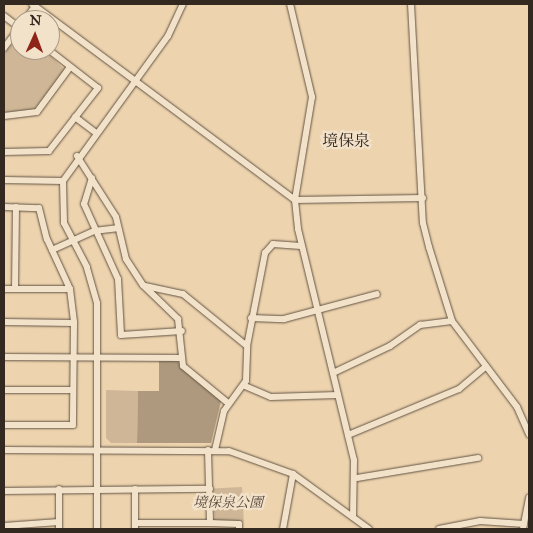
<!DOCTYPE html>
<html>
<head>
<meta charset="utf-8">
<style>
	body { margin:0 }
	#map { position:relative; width:533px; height:533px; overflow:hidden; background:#edd3ae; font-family:"IM FELL Great Primer","Noto Serif JP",serif }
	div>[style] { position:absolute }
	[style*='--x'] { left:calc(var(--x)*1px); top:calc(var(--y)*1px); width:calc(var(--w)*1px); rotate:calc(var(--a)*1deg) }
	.green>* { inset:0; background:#ceb696; transform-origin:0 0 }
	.water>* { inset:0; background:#ae997e }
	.roads { filter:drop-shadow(0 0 1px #625444) drop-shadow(0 0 1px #625444) }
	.minor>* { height:6px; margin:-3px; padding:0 3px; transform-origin:3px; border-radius:3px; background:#f3e2ca }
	span { translate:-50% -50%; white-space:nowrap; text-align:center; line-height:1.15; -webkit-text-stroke:4.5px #f3e2ca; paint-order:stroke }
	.park-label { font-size:14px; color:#5a4c3e; font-style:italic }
	.quarter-label { font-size:16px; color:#342920 }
	.frame { position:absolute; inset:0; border:5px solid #342920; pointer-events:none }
	.north { position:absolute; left:10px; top:10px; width:50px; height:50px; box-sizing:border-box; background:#f3e2ca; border:1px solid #a79886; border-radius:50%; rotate:2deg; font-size:14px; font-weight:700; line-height:20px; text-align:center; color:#342920 }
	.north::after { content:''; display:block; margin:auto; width:18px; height:22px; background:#8f2418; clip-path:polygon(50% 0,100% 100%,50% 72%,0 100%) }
</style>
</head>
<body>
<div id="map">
	<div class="green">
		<div style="clip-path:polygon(20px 35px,20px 50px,44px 50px,65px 70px,33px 111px,4px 112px,4px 54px)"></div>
		<div style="clip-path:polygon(106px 390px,138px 391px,137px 443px,111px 443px,106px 438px)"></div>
		<div style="left:242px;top:487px;width:35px;height:29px;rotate:87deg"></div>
	</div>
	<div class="water">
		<div style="clip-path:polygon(159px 360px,176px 360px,221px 401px,211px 443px,137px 443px,138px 391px,159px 391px)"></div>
	</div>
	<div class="roads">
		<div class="minor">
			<div style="--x:32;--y:4;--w:328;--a:36.7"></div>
			<div style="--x:295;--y:200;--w:128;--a:-0.9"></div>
			<div style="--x:290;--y:4;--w:96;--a:76.7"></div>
			<div style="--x:312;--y:97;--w:104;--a:99.4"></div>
			<div style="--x:295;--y:200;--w:29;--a:84"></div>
			<div style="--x:298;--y:229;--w:238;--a:76.4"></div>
			<div style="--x:354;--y:460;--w:57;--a:91"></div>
			<div style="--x:411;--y:4;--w:219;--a:86.9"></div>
			<div style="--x:423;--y:223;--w:25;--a:76"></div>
			<div style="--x:429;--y:247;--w:77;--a:72.7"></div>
			<div style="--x:452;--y:321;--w:108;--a:52.9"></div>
			<div style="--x:517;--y:407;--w:30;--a:66"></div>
			<div style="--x:4;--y:16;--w:20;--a:37"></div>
			<div style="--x:25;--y:20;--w:17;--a:-54"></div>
			<div style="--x:4;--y:48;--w:26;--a:-53"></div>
			<div style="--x:4;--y:116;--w:33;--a:-7"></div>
			<div style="--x:37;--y:112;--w:56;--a:-53.7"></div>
			<div style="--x:75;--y:117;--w:25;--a:37"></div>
			<div style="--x:4;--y:152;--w:45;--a:-1.3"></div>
			<div style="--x:49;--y:151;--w:80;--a:-52.1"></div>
			<div style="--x:98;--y:88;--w:62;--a:-142.2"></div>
			<div style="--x:77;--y:156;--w:72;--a:57.4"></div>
			<div style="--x:116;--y:217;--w:43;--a:76.6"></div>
			<div style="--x:126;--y:259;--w:31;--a:57"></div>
			<div style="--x:143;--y:285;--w:49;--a:44.2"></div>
			<div style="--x:178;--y:319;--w:47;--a:83.9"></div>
			<div style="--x:183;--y:366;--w:58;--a:39.4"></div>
			<div style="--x:92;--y:178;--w:27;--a:107"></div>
			<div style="--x:84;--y:204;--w:82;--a:65.6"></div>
			<div style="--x:118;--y:279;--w:56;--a:86.9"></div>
			<div style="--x:121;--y:335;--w:61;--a:-3.8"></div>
			<div style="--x:4;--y:180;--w:59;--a:1"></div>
			<div style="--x:4;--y:207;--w:35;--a:2"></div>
			<div style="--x:39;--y:208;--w:32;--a:76"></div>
			<div style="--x:47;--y:239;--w:55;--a:65.3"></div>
			<div style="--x:70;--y:289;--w:34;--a:83"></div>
			<div style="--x:74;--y:323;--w:102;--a:90.6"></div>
			<div style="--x:73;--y:425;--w:69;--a:180"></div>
			<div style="--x:52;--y:250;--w:46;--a:-24.3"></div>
			<div style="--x:94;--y:231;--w:23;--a:-7"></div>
			<div style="--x:145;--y:286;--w:39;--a:12"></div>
			<div style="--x:183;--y:294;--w:82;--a:39.1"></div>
			<div style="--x:4;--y:289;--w:66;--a:0"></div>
			<div style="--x:15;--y:289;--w:82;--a:-89.3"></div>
			<div style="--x:251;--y:318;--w:33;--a:2"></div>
			<div style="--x:284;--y:319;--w:96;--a:-15"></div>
			<div style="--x:4;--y:322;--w:70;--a:0.8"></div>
			<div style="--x:4;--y:357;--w:177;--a:0.3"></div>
			<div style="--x:333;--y:373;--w:63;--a:-25.3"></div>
			<div style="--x:390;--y:346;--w:37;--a:-35"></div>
			<div style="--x:420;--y:325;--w:32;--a:-7"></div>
			<div style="--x:245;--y:386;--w:28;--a:23"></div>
			<div style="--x:271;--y:397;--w:67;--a:-1.7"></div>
			<div style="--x:4;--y:390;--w:69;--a:0"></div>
			<div style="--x:348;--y:435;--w:120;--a:-22.5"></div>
			<div style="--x:459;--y:389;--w:34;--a:-40"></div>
			<div style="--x:4;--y:450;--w:225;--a:0.3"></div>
			<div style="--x:229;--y:451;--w:68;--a:19.8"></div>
			<div style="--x:293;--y:474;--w:94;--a:35.9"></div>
			<div style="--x:208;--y:450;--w:73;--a:88.4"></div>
			<div style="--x:210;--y:523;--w:29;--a:2"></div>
			<div style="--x:239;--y:524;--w:5;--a:90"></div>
			<div style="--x:215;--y:450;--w:40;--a:-77"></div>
			<div style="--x:224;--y:411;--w:37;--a:-54"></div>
			<div style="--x:246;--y:381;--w:35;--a:-88"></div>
			<div style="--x:247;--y:346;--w:95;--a:-79"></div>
			<div style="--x:265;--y:253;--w:12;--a:-48"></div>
			<div style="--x:273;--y:244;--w:28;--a:4"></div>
			<div style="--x:357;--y:478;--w:123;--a:-9.4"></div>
			<div style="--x:135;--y:489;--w:40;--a:90"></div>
			<div style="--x:4;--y:491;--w:206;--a:-0.6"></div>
			<div style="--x:135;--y:523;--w:75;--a:0"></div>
			<div style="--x:4;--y:526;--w:55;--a:-4.2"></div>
			<div style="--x:59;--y:529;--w:40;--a:-90"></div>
			<div style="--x:97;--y:529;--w:226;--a:-90"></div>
			<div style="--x:97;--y:303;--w:37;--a:-106"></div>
			<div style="--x:87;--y:267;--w:50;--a:-117.6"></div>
			<div style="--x:64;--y:223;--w:42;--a:-91.4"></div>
			<div style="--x:63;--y:181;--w:179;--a:-54.1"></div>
			<div style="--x:168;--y:36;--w:35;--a:-65"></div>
			<div style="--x:283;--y:529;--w:56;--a:-79.7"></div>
			<div style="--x:439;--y:529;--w:42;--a:-11"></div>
			<div style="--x:480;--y:521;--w:44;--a:3.9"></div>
			<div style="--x:523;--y:529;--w:32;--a:-79"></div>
		</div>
	</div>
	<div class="park-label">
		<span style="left:228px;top:503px">境保泉公園</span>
	</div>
	<div class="quarter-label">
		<span style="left:346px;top:141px">境保泉</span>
	</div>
	<div class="frame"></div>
	<div class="north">N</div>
</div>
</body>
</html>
